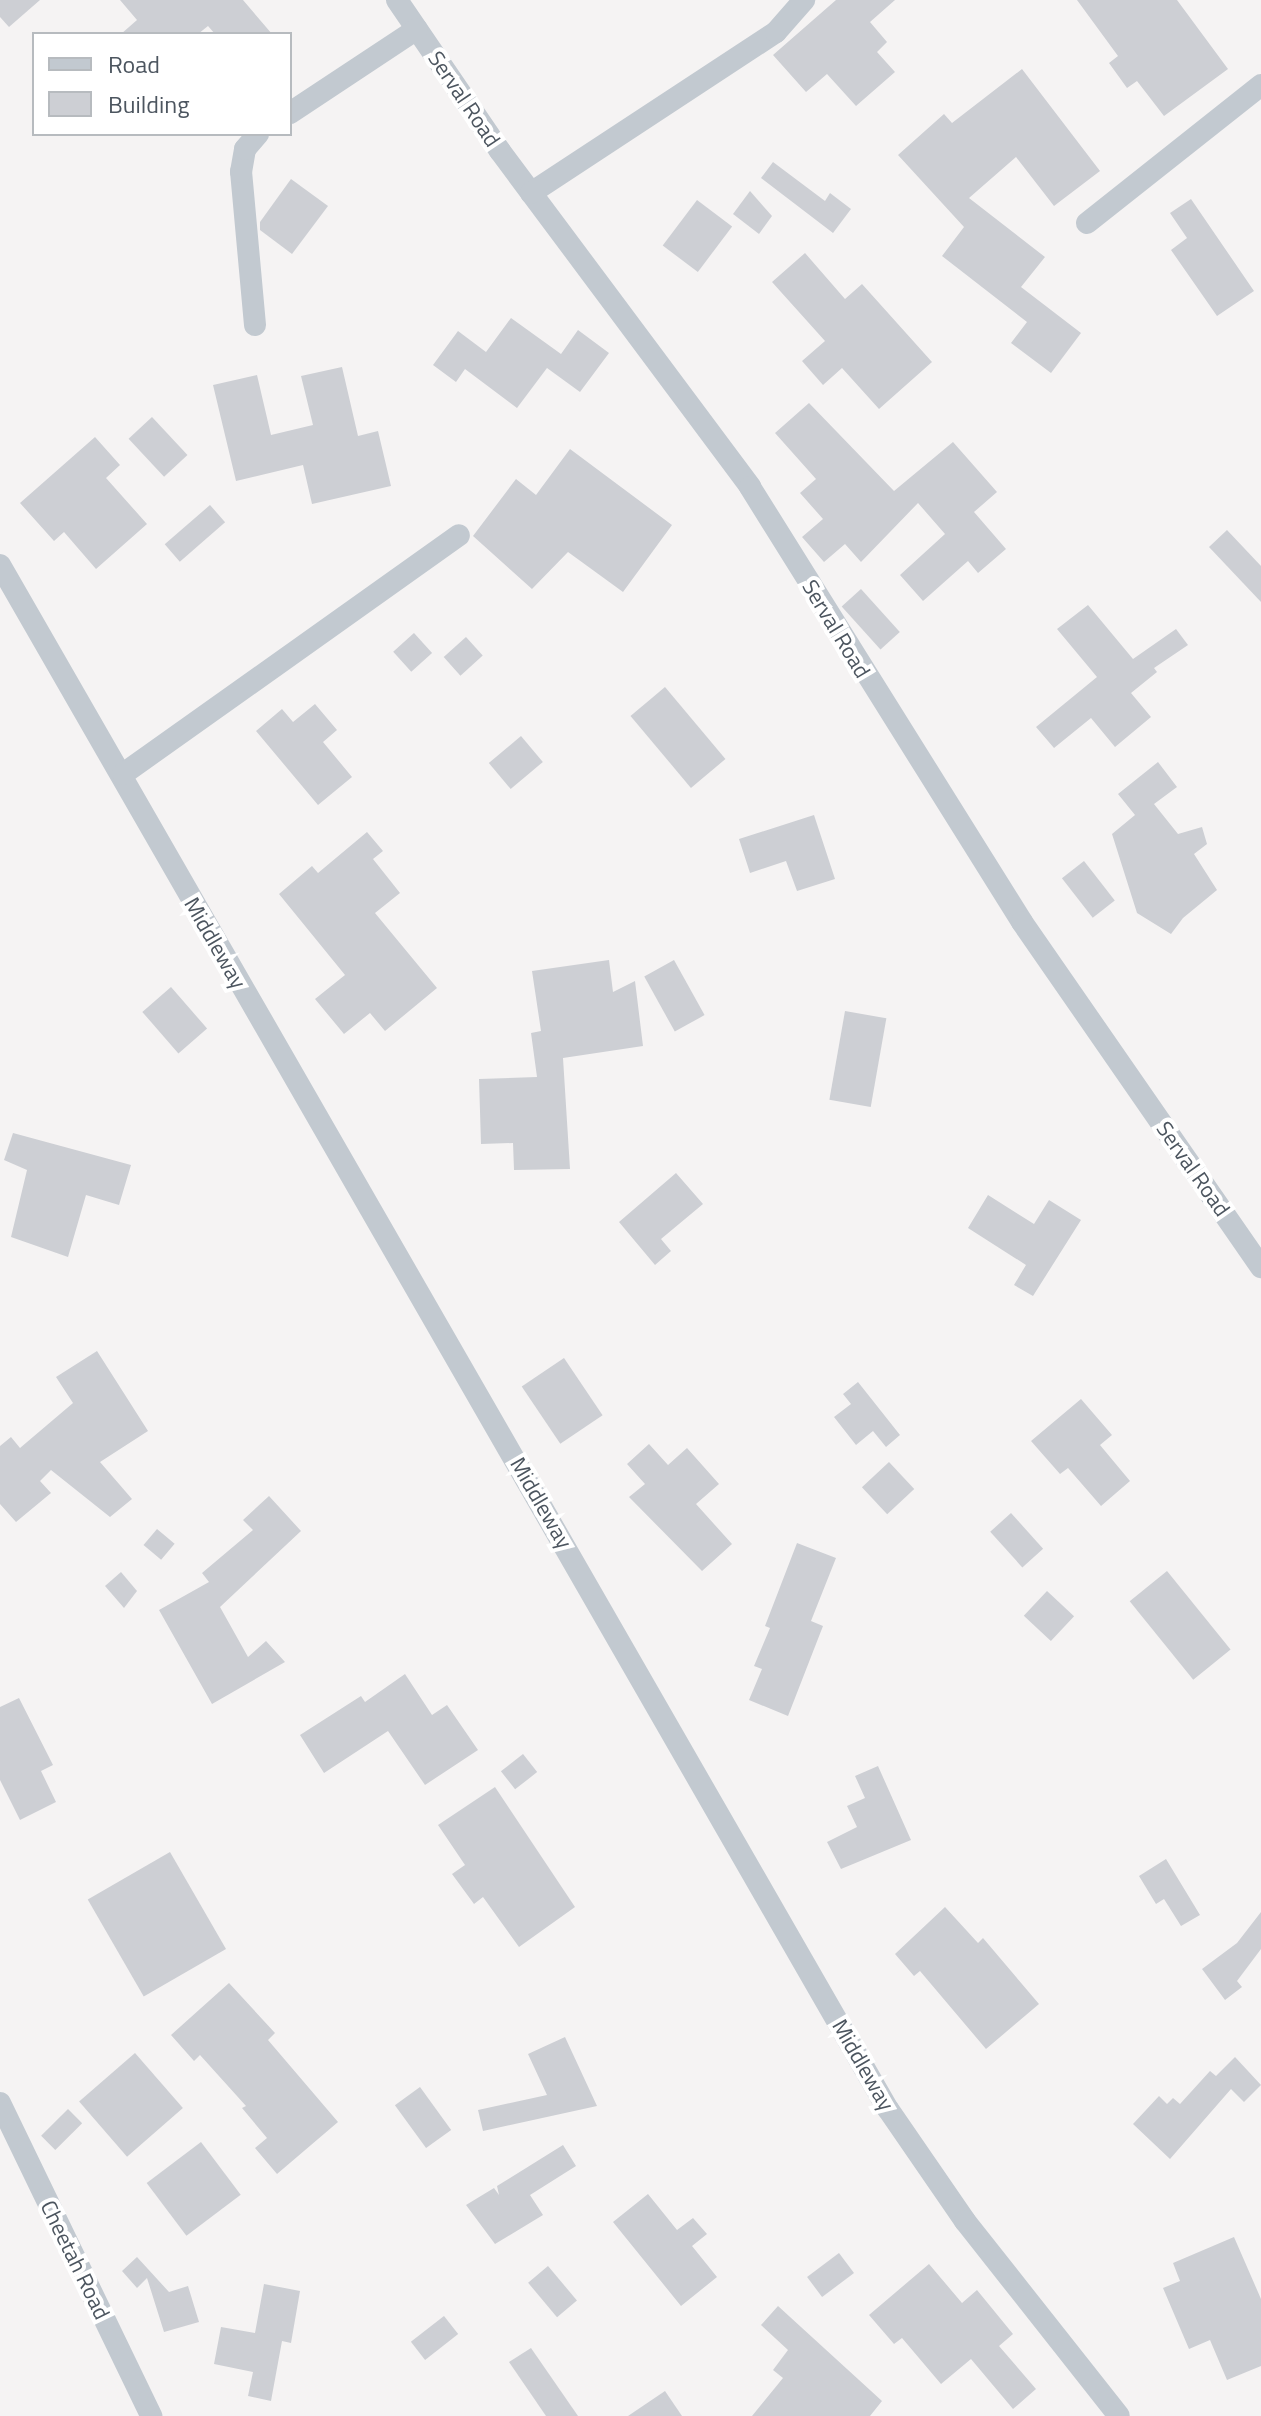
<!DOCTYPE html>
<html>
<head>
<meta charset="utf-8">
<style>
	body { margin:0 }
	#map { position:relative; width:1261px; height:2416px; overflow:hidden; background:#f5f3f3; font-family:"Titillium Web",sans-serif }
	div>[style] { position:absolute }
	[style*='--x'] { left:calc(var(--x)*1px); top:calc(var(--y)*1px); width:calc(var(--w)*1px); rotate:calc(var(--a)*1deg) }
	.building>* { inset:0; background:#cdcfd4; transform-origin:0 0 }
	.street>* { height:22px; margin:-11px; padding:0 11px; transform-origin:11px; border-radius:11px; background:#c2c9d0 }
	span { translate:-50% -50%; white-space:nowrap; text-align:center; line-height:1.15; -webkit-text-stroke:8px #fff; paint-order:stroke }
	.street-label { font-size:22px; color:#4c555f }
	.legend { position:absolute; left:32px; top:32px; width:260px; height:104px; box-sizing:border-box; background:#fff; border:2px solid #b7bbbf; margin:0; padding:10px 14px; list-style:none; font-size:24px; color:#4c555f }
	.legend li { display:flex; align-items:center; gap:16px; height:40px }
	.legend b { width:40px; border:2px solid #b7bbbf }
</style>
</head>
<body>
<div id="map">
	<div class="building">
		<div style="clip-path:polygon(0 0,40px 0,9px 27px,0 17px)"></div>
		<div style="clip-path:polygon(120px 0,243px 0,272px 34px,215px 34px,208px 26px,198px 34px,121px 34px,137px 20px)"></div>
		<div style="clip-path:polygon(836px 0,895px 0,870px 22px,887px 42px,877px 52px,895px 72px,856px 106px,827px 74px,806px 92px,773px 55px)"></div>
		<div style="clip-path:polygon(1077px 0,1177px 0,1228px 69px,1164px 116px,1137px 81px,1127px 88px,1109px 63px,1118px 56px)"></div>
		<div style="clip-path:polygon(1022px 69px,1100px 171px,1054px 206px,1016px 157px,969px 198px,1045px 257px,1021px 287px,1081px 333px,1051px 373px,1011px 343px,1027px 322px,942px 256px,964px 227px,898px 155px,944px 114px,952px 123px)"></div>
		<div style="clip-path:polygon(773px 162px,825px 201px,830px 193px,851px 209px,833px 233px,761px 178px)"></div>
		<div style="clip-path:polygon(291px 179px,328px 206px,292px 254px,260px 230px,260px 222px)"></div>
		<div style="clip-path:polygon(750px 191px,772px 216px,759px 234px,733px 214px)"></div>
		<div style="clip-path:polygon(1191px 199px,1254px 291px,1217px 316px,1171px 250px,1187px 238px,1170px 213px)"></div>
		<div style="left:697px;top:200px;width:44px;height:57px;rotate:37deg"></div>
		<div style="clip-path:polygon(805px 253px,845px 299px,862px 284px,932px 362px,879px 409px,842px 368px,823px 385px,802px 361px,825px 341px,772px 282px)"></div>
		<div style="clip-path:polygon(511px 318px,561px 354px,578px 330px,609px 353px,580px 392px,547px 368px,517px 408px,465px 369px,456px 382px,433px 365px,458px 331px,486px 352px)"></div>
		<div style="clip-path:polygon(342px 367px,358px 436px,378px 431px,391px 486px,312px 504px,303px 465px,236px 481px,213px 385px,257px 375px,271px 435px,313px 425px,301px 376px)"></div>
		<div style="clip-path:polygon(809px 403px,894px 491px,953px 442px,997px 492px,974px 512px,1006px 549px,978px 573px,968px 561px,923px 601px,900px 575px,945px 534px,918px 503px,861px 562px,845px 544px,824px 562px,802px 537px,823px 519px,800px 493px,816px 479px,775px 433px)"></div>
		<div style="left:152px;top:417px;width:52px;height:32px;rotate:47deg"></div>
		<div style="clip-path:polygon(95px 437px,120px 465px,106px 478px,147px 524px,96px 569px,64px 532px,54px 541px,20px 503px)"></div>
		<div style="clip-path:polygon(570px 449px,672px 525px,623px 592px,568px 552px,532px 589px,473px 536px,516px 479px,536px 495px)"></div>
		<div style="left:210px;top:505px;width:23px;height:60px;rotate:49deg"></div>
		<div style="clip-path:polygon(1227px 530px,1261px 566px,1261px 602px,1209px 547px)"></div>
		<div style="left:861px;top:589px;width:58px;height:26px;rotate:48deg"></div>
		<div style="clip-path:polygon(1088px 605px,1133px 659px,1176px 629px,1188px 645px,1154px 668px,1157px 672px,1131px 693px,1151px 717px,1115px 747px,1091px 718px,1054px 748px,1036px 727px,1097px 677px,1057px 629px)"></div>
		<div style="left:414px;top:633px;width:27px;height:28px;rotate:48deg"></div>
		<div style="left:466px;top:637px;width:25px;height:30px;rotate:48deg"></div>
		<div style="left:665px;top:687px;width:94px;height:45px;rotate:50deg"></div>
		<div style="clip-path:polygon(315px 704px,337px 730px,323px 742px,352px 777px,318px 805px,256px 731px,282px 709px,293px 722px)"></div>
		<div style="left:521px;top:736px;width:34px;height:42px;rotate:50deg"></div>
		<div style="clip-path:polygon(1158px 762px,1177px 787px,1154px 804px,1178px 834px,1202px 827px,1207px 844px,1194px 854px,1217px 890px,1183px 918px,1171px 934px,1137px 913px,1112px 834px,1135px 815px,1118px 794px)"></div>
		<div style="clip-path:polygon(814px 815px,835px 879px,797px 891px,786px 861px,750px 873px,739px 839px)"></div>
		<div style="clip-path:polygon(367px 832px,383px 851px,373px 859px,400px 893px,375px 913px,437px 988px,385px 1031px,370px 1013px,344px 1034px,315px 999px,345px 975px,279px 894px,312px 866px,318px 873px)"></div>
		<div style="left:1084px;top:861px;width:50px;height:28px;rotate:52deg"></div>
		<div style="clip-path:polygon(609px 960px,613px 992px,635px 981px,643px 1046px,563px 1058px,570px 1169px,514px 1170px,513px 1143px,481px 1144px,479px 1079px,537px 1077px,531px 1033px,541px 1031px,532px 971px)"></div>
		<div style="left:674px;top:960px;width:63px;height:34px;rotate:61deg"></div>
		<div style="left:171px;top:987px;width:55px;height:38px;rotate:49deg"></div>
		<div style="left:845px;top:1011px;width:42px;height:90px;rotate:10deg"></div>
		<div style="clip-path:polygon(13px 1133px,131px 1165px,119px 1205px,86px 1195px,68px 1257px,11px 1237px,27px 1170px,4px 1160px)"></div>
		<div style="clip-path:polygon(676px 1173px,703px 1204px,661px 1239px,671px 1251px,655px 1265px,619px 1222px)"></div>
		<div style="clip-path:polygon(988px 1195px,1034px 1224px,1049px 1200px,1081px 1220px,1033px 1296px,1014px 1285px,1026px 1265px,968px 1228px)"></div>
		<div style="clip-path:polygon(97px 1351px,148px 1431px,100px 1462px,132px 1499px,110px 1517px,51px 1470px,40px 1481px,51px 1493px,16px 1522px,0 1504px,0 1446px,11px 1437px,20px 1448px,73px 1403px,56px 1377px)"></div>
		<div style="left:564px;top:1358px;width:69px;height:51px;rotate:56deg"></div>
		<div style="clip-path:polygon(858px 1382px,900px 1435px,886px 1447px,873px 1431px,856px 1445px,834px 1417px,851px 1404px,843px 1394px)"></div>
		<div style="clip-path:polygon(1081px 1399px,1112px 1435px,1100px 1445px,1130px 1481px,1101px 1506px,1068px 1468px,1060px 1474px,1031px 1441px)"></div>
		<div style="clip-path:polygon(649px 1444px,668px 1465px,687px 1448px,719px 1484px,696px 1504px,732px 1544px,702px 1571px,629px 1497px,645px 1484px,627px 1464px)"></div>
		<div style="left:889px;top:1462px;width:37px;height:37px;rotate:47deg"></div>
		<div style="clip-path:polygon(269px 1496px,301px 1531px,220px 1607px,248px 1657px,266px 1641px,285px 1662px,212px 1704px,159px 1610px,209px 1582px,202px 1573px,253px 1530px,243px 1520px)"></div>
		<div style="left:1011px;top:1513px;width:48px;height:28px;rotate:48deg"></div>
		<div style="left:157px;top:1529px;width:23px;height:21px;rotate:40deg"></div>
		<div style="clip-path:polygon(797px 1543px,836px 1558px,811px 1621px,823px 1626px,788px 1716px,749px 1700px,762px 1669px,754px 1666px,770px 1628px,765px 1626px)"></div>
		<div style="left:1167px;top:1571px;width:101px;height:48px;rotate:51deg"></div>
		<div style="clip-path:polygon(121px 1572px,137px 1591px,124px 1608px,105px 1586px)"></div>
		<div style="left:1047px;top:1591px;width:37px;height:34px;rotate:43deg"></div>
		<div style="clip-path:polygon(405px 1674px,432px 1715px,447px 1705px,478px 1750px,425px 1785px,388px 1731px,324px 1773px,300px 1735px,361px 1696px,365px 1702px)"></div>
		<div style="clip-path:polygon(19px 1698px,53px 1765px,41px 1771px,56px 1802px,20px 1820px,0 1780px,0 1707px)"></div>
		<div style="left:523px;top:1754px;width:23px;height:28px;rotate:52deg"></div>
		<div style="clip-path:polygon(878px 1766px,911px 1840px,841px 1869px,827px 1842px,857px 1827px,847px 1806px,865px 1798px,855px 1776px)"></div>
		<div style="clip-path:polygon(495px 1787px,575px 1907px,519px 1947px,483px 1897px,474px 1904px,452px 1874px,465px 1865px,438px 1825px)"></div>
		<div style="left:170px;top:1852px;width:112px;height:95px;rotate:60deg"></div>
		<div style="clip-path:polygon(1166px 1859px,1200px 1915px,1181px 1926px,1164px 1899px,1156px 1904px,1139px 1876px)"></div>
		<div style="clip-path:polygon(945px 1907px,978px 1943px,983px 1938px,1039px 2004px,986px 2049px,920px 1971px,914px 1976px,895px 1954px)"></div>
		<div style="clip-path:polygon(1261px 1912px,1261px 1949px,1237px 1981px,1242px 1987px,1225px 2000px,1202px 1969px,1237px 1943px)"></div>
		<div style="clip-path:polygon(229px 1983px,275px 2033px,268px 2040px,338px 2122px,277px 2174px,255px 2148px,267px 2138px,242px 2108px,246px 2106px,200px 2055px,194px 2061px,171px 2035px)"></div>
		<div style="clip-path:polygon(565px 2037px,597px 2106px,483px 2131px,478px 2110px,547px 2095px,528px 2054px)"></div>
		<div style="left:135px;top:2053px;width:73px;height:74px;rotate:49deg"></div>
		<div style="clip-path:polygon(1235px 2057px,1261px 2085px,1244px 2102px,1231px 2089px,1170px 2159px,1133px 2124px,1159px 2096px,1167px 2104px,1173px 2098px,1180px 2104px,1210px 2071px,1216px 2076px)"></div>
		<div style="left:420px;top:2087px;width:53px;height:31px;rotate:54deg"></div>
		<div style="left:68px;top:2109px;width:20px;height:38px;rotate:45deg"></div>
		<div style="left:201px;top:2142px;width:66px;height:68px;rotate:53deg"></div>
		<div style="clip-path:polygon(563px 2145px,576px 2166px,530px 2195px,543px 2215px,495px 2244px,466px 2205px,494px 2188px,499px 2195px,497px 2186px)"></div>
		<div style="clip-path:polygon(648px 2194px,677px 2230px,693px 2218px,707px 2234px,692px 2246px,717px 2277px,681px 2306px,613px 2222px)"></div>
		<div style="clip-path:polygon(1234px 2237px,1261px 2299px,1261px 2366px,1227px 2380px,1210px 2340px,1189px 2349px,1163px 2288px,1180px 2281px,1173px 2263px)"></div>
		<div style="left:839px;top:2253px;width:25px;height:40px;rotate:53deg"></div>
		<div style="clip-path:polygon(137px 2257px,169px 2292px,188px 2286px,199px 2322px,164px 2332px,147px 2278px,137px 2288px,122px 2271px)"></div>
		<div style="clip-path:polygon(929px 2264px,962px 2303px,977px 2290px,1013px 2334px,999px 2346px,1036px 2389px,1013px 2409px,971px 2359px,941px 2384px,902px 2338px,894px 2344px,869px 2315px)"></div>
		<div style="left:548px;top:2266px;width:45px;height:26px;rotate:50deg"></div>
		<div style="clip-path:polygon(264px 2284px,300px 2291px,291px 2343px,282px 2341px,271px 2401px,248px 2396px,253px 2372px,214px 2364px,221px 2327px,255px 2333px)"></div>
		<div style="clip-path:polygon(778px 2306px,882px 2401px,870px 2416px,752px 2416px,783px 2378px,773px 2370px,788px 2350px,761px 2325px)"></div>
		<div style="left:444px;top:2316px;width:23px;height:42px;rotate:52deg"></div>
		<div style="clip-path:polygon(531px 2348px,578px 2416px,546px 2416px,509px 2362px)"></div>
		<div style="clip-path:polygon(665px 2391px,682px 2416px,628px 2416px)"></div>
	</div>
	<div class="street">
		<div style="--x:397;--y:0;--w:183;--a:55.7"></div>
		<div style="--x:500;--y:151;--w:419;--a:53.3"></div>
		<div style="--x:750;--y:487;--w:513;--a:57.98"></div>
		<div style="--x:1022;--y:922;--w:420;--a:55.3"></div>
		<div style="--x:290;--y:113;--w:152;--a:-33.5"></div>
		<div style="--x:531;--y:193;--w:293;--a:-33.3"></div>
		<div style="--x:776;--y:32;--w:43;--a:-48.8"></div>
		<div style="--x:1087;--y:223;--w:222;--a:-38.4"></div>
		<div style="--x:255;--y:325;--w:154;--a:-95.2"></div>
		<div style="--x:241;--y:172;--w:23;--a:-80"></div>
		<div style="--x:245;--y:149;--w:20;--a:-49"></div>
		<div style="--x:0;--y:565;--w:1781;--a:60.1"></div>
		<div style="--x:888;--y:2109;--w:136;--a:55.5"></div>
		<div style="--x:965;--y:2221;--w:248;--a:51.7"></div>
		<div style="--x:123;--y:774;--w:412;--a:-35.4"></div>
		<div style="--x:0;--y:2103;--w:348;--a:64.2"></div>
	</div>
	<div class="street-label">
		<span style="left:464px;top:99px;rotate:56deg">Serval Road</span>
		<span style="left:836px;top:629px;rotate:59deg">Serval Road</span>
		<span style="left:215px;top:943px;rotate:60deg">Middleway</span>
		<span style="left:1193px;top:1169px;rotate:55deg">Serval Road</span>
		<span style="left:541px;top:1503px;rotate:60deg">Middleway</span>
		<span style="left:863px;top:2065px;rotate:60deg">Middleway</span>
		<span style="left:75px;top:2260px;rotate:64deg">Cheetah Road</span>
	</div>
	<ul class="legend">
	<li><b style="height:10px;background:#c2c9d0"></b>Road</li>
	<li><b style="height:22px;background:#cdcfd4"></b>Building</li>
	</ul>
</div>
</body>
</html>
